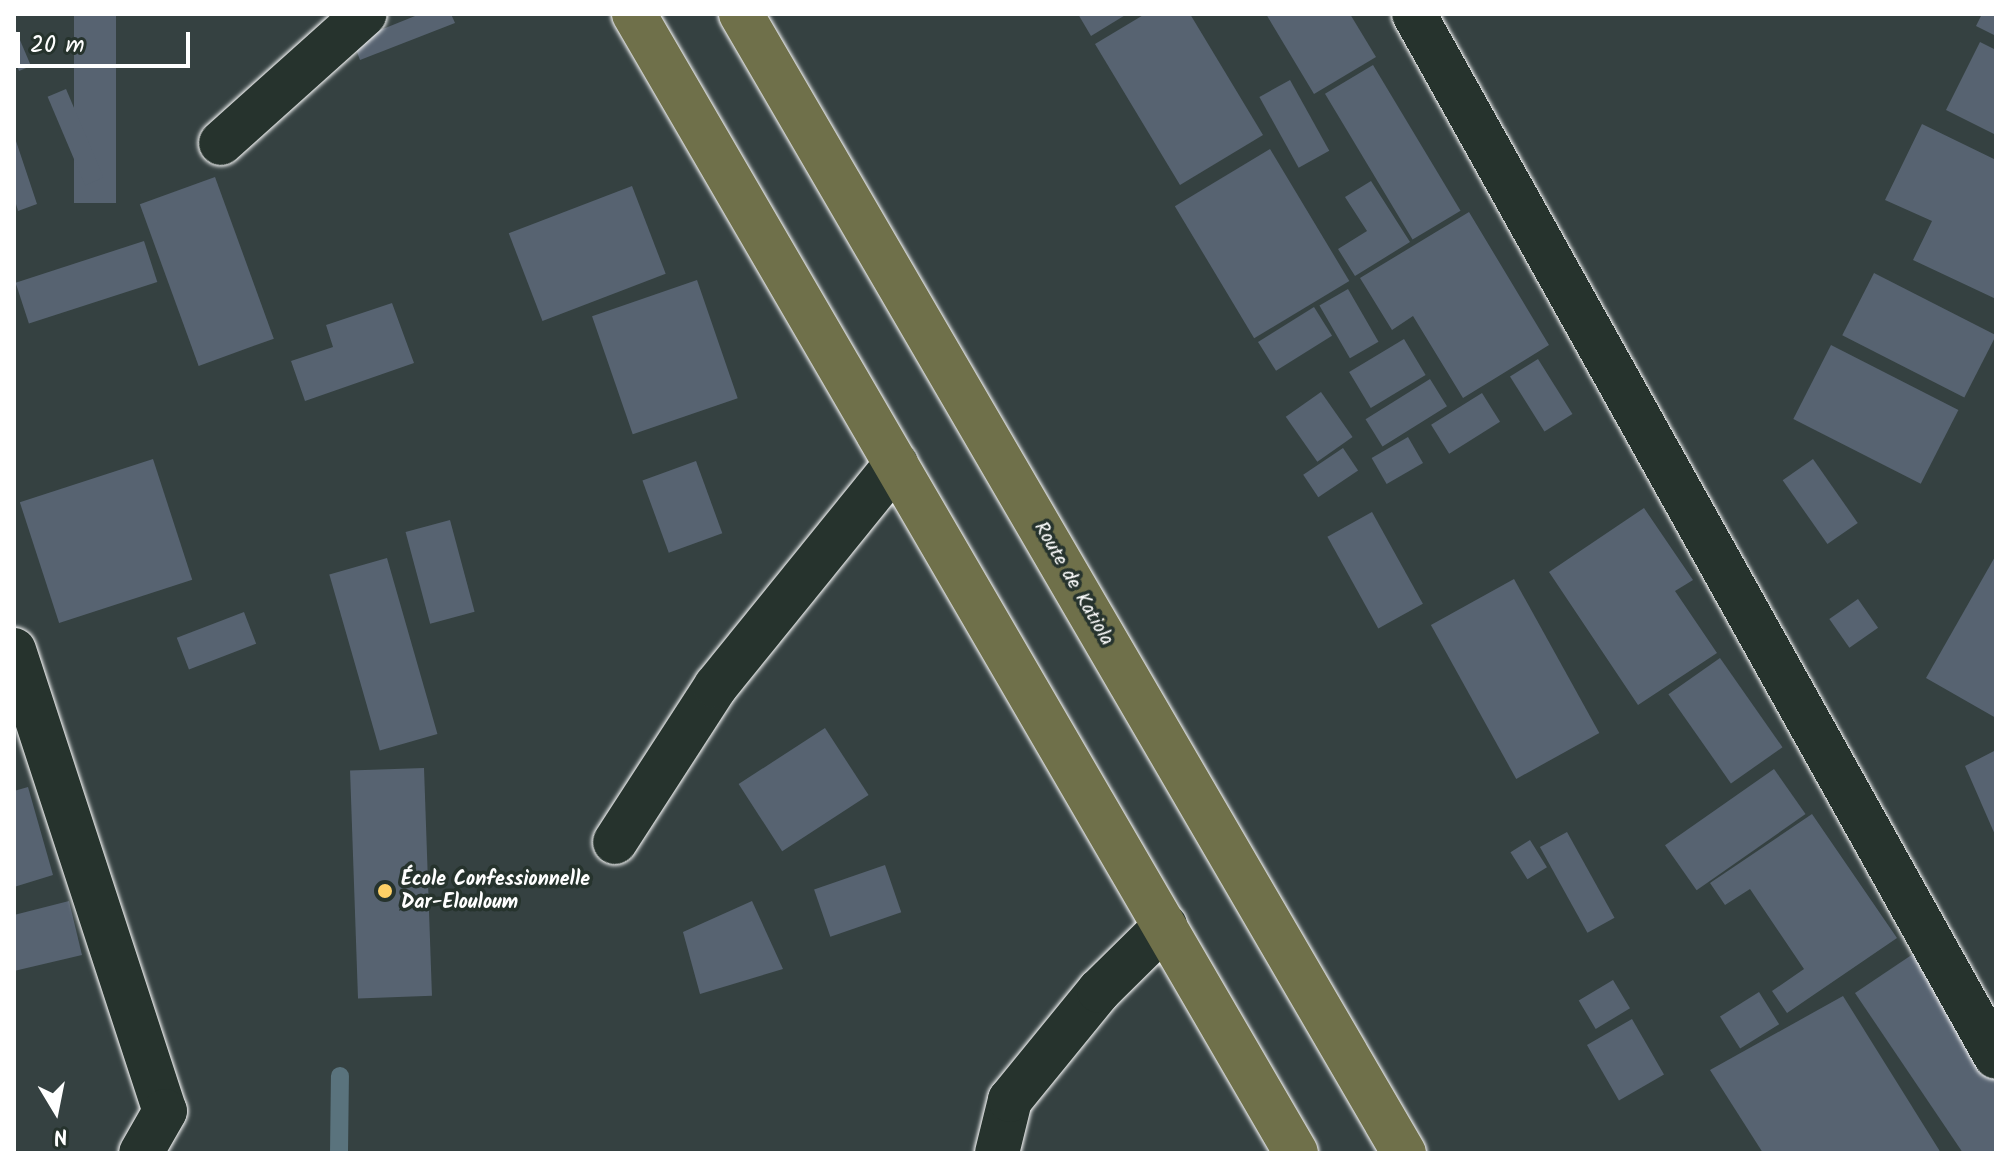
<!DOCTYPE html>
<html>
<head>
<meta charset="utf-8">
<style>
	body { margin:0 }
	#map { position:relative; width:2010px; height:1167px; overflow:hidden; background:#354141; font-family:Kalam,sans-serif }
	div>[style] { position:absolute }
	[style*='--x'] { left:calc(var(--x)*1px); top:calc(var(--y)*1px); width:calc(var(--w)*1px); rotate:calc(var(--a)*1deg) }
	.stream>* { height:18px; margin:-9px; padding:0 9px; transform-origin:9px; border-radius:9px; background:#5a737d }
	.building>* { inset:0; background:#576371; transform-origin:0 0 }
	.roads { filter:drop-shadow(0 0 2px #fff) drop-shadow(0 0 2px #fff) }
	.minor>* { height:44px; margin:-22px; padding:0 22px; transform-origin:22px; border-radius:22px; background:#26332d }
	.highway>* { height:44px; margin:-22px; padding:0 22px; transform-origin:22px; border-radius:22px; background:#6f704a }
	.dots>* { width:22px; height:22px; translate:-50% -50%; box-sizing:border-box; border:4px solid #26332d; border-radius:50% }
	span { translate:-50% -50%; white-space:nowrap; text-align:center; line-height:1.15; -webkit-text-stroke:7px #26332d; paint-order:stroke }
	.street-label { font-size:20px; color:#fff }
	.poi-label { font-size:20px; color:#fff; font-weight:700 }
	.left { translate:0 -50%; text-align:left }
	.frame { position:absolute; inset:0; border:16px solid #fff; pointer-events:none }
	.north { position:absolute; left:16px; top:1071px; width:80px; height:80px; -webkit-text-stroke:6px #26332d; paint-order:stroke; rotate:170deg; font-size:22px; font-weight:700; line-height:32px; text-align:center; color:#fff }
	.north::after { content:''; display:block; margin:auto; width:28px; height:36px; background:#fff; clip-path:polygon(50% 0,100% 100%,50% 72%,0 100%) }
	.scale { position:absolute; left:16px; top:32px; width:174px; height:36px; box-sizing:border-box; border:4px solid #fff; border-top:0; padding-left:10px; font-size:24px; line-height:28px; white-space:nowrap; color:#fff; -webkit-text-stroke:6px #26332d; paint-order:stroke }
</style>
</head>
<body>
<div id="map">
	<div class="stream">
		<div style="--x:339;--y:1153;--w:77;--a:-89.3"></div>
	</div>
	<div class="building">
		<div style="left:74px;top:14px;width:42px;height:189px"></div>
		<div style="clip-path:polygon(420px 14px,451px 14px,455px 23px,360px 60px,353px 41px)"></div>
		<div style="clip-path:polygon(1078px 14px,1127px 14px,1091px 36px)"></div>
		<div style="clip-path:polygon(1145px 14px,1190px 14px,1263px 135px,1180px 185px,1095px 44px)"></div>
		<div style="clip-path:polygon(1266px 14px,1350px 14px,1376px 57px,1314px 94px)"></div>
		<div style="clip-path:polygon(1982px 14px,1996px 14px,1996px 36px,1976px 26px)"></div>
		<div style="clip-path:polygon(14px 26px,31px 66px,19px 71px,14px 58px)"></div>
		<div style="clip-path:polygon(1980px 42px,1996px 50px,1996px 135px,1946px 110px)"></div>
		<div style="left:1373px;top:65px;width:170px;height:56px;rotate:59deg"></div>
		<div style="left:1290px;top:80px;width:81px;height:35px;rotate:61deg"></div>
		<div style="left:66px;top:89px;width:96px;height:20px;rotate:67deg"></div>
		<div style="clip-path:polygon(1922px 124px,1996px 160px,1996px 299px,1913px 260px,1932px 221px,1885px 200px)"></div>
		<div style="clip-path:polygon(15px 138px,37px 204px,18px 211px,14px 197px)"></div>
		<div style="left:1270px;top:149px;width:154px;height:111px;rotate:59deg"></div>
		<div style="left:215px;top:177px;width:172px;height:80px;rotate:70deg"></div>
		<div style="clip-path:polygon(1371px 181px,1410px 242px,1355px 276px,1338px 249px,1367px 231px,1345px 197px)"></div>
		<div style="left:632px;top:186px;width:94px;height:132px;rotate:69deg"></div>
		<div style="clip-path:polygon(1469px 212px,1549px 345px,1463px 398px,1413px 316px,1392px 330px,1360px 278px)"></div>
		<div style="left:144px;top:241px;width:43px;height:135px;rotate:72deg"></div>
		<div style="left:1874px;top:273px;width:137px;height:70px;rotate:27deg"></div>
		<div style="left:697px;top:280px;width:125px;height:111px;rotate:71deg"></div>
		<div style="left:1348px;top:289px;width:61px;height:33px;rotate:60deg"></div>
		<div style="clip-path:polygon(392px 303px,414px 363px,305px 401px,291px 361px,333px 347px,326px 325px)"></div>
		<div style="left:1314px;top:307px;width:34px;height:66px;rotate:58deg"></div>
		<div style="left:1404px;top:339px;width:42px;height:64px;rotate:59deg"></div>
		<div style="left:1831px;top:345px;width:143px;height:83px;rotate:27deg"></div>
		<div style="left:1538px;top:359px;width:65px;height:33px;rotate:58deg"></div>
		<div style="left:1430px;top:379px;width:32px;height:76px;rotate:58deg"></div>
		<div style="left:1321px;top:392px;width:55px;height:43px;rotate:55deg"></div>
		<div style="left:1482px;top:393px;width:34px;height:60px;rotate:58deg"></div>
		<div style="left:1408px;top:437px;width:30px;height:42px;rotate:60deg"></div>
		<div style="left:1343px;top:448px;width:27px;height:48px;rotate:56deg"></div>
		<div style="left:153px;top:459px;width:127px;height:140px;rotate:72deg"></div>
		<div style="left:1813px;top:459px;width:78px;height:37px;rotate:55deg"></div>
		<div style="left:696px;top:461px;width:77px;height:57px;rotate:70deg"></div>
		<div style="clip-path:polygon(1644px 508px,1693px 580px,1675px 591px,1717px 653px,1638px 705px,1549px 572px)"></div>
		<div style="left:1372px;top:512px;width:105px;height:51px;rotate:61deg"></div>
		<div style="left:450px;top:520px;width:95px;height:46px;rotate:75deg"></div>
		<div style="clip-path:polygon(1996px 555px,1996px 718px,1926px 678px)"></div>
		<div style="left:387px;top:558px;width:183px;height:60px;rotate:74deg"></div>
		<div style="left:1514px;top:579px;width:176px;height:95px;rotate:61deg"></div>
		<div style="left:1858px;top:599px;width:35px;height:35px;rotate:55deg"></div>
		<div style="left:244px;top:612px;width:34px;height:72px;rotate:69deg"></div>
		<div style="left:1720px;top:658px;width:109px;height:63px;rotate:55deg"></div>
		<div style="left:825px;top:728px;width:80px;height:103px;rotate:57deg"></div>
		<div style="clip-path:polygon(1996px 750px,1996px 837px,1965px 766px)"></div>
		<div style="left:424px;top:768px;width:228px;height:74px;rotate:88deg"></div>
		<div style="left:1774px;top:769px;width:55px;height:133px;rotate:55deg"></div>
		<div style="clip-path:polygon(28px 787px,53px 875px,14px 887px,14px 791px)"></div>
		<div style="clip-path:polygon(1812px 814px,1897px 938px,1787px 1013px,1772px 991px,1804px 969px,1750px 889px,1725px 905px,1710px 883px)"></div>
		<div style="left:1567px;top:832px;width:98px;height:31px;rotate:61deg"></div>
		<div style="left:1530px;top:840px;width:32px;height:23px;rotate:58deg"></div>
		<div style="left:885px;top:865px;width:50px;height:75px;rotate:71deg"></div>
		<div style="clip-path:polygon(69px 901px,82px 955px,14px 971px,14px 915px)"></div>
		<div style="clip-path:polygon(752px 901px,783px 969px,700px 994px,683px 932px)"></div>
		<div style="clip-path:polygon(1916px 952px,1996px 1070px,1996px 1153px,1963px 1153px,1855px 993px)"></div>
		<div style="left:1613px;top:980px;width:33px;height:40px;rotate:59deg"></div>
		<div style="left:1759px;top:992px;width:38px;height:46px;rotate:58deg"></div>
		<div style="clip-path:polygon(1843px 996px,1941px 1153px,1763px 1153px,1710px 1070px)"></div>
		<div style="left:1632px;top:1019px;width:64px;height:52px;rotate:60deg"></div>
	</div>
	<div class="roads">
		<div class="minor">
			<div style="--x:1414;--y:14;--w:1194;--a:60.84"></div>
			<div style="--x:221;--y:143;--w:193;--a:-41.9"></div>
			<div style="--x:14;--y:650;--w:485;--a:71.9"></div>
			<div style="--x:165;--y:1111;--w:48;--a:119.7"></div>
			<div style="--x:615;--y:842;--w:186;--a:-57.1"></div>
			<div style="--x:716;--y:686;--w:286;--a:-51"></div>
			<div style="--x:997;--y:1153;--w:55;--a:-76.2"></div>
			<div style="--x:1010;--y:1100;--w:141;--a:-50.8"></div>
			<div style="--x:1099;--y:991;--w:93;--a:-44.6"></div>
		</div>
		<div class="highway">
			<div style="--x:634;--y:14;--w:1317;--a:59.83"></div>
			<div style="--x:741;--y:14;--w:1318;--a:59.8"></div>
		</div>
	</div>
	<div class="dots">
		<div style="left:385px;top:891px;background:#ffd166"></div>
	</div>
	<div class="street-label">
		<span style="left:1073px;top:584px;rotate:60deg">Route de Katiola</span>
	</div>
	<div class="poi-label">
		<span class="left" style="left:401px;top:892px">École Confessionnelle<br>Dar-Elouloum</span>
	</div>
	<div class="frame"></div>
	<div class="north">N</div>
	<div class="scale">20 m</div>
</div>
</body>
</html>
